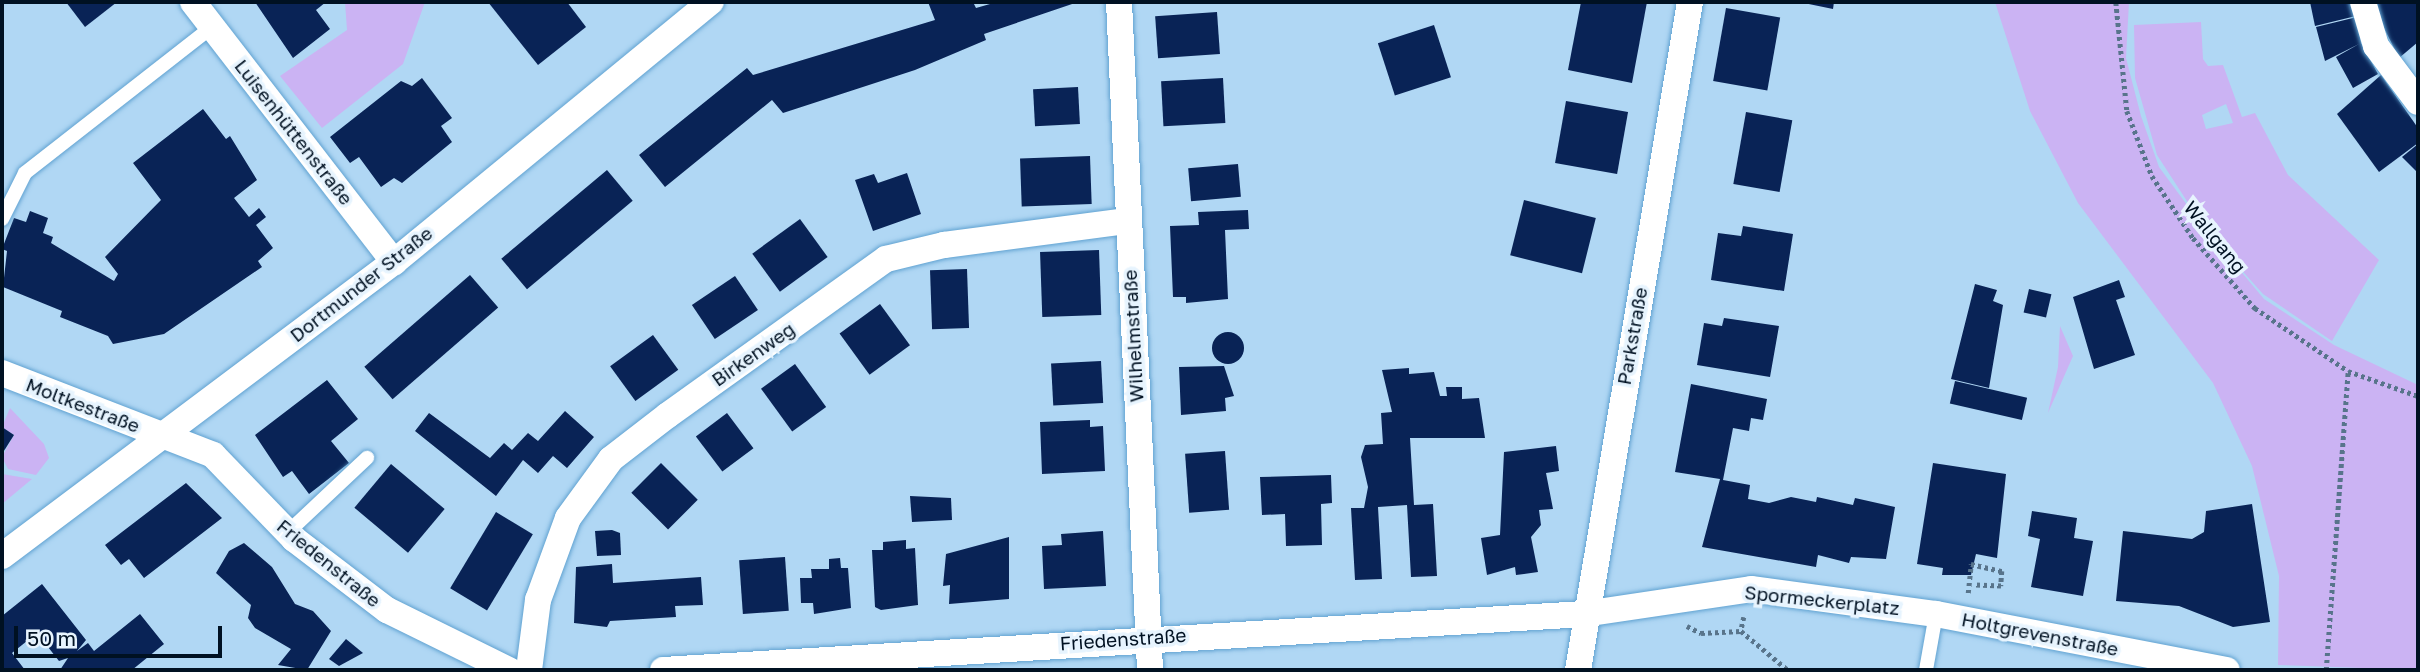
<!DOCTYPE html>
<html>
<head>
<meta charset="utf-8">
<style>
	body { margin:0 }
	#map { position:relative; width:2420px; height:672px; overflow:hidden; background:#b0d7f4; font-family:"Golos Text",sans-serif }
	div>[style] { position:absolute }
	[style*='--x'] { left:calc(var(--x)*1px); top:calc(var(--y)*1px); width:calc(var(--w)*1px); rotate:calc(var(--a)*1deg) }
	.green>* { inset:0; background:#cbb3f3 }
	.building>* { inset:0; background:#092356; transform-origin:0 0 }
	.round { border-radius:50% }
	.path>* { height:4.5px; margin-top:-2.25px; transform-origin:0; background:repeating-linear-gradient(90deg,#58748b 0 3.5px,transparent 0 7px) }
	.roads { filter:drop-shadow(0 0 2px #60a2d1) drop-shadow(0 0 2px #60a2d1) }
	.service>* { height:14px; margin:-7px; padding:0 7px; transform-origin:7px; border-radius:7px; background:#fff }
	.minor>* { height:26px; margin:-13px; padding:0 13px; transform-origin:13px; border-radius:13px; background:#fff }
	span { translate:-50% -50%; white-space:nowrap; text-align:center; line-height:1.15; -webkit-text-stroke:7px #e7f4fe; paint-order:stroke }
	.street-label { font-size:19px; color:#012 }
	.frame { position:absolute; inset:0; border:4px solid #012; pointer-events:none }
	.scale { position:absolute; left:14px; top:626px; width:208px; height:32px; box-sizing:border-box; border:4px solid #012; border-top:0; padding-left:9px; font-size:21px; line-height:24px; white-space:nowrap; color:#012; -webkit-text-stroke:5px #e7f4fe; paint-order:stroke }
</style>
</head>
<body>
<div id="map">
	<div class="green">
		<div style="clip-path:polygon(345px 2px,425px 2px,403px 64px,322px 128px,280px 76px,347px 30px)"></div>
		<div style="clip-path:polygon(evenodd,1995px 2px,2129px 2px,2126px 58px,2141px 116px,2159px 167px,2207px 232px,2157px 155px,2135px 78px,2134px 25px,2201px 22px,2203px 59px,2208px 66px,2223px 65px,2242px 117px,2255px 113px,2288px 175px,2379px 260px,2332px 341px,2263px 294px,2212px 237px,2264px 299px,2334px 345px,2418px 385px,2418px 670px,2278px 665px,2279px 576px,2252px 466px,2213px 383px,2078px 203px,2030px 111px,1995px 2px,2226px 104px,2233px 123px,2206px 129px,2202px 115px,2226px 104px)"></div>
		<div style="clip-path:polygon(2060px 326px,2073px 356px,2048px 413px,2058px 367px)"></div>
		<div style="clip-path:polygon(10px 408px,44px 444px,49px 458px,36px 475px,8px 469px,2px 457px,14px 435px,2px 427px)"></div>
		<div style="clip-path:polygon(2px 474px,32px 479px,2px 504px)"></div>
	</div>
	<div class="building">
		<div style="clip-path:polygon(66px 2px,117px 2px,85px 27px)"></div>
		<div style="clip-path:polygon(255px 2px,326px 2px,316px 10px,330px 29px,293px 58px)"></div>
		<div style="clip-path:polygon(488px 2px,567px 2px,586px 27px,538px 65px)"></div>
		<div style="clip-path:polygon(928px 2px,973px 2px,976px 8px,997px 2px,1078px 2px,984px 34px,986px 40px,915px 70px,783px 113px,772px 100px,665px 187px,639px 155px,747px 68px,753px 75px,935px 20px)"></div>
		<div style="clip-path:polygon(1581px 2px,1647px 2px,1632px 83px,1568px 70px)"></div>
		<div style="clip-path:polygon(1799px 2px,1834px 2px,1833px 9px)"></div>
		<div style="clip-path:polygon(2310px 2px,2353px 2px,2356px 16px,2315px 26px)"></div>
		<div style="clip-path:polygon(2371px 2px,2418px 2px,2418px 42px,2399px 58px)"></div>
		<div style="left:1726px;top:8px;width:55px;height:74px;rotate:10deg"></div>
		<div style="left:1217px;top:12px;width:42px;height:62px;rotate:86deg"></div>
		<div style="clip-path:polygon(2357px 17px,2361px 43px,2378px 74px,2353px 88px,2336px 57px,2359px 44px,2325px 61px,2316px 27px)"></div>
		<div style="left:1434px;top:25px;width:55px;height:59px;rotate:72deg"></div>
		<div style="clip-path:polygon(2381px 75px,2418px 128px,2418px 143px,2379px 172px,2337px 114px)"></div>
		<div style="clip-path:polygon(422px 78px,452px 118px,441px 126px,452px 142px,402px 183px,394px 178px,381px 187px,359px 157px,350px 163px,330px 137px,401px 81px,412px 86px)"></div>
		<div style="left:1223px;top:78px;width:45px;height:62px;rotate:87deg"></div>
		<div style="left:1078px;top:87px;width:37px;height:45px;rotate:87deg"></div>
		<div style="left:1566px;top:101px;width:63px;height:63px;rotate:10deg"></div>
		<div style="clip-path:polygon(203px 109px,226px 139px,230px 136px,257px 180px,234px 198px,249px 217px,259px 208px,266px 217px,256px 225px,273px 248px,258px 261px,262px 267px,164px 334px,113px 344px,108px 336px,60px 317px,62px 311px,3px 287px,7px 251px,2px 249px,14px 218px,26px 222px,30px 211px,48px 218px,43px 233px,53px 237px,51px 243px,114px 281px,118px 274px,105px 257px,161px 200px,133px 163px)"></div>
		<div style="left:1746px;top:112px;width:47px;height:73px;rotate:10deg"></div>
		<div style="clip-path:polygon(2418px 144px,2418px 173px,2402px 157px)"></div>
		<div style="left:1090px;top:156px;width:48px;height:70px;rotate:88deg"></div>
		<div style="left:1238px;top:164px;width:33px;height:50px;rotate:85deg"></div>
		<div style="left:607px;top:170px;width:40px;height:138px;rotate:50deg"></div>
		<div style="clip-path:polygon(907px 173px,921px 214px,873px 231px,855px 180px,874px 174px,878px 183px)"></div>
		<div style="left:1524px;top:200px;width:74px;height:57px;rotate:14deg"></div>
		<div style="clip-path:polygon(1248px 210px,1249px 229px,1225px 230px,1228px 299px,1186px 303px,1186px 297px,1173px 297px,1170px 226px,1199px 225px,1198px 212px)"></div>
		<div style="left:800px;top:219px;width:47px;height:59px;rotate:54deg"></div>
		<div style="clip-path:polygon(1743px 226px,1793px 234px,1784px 291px,1711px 280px,1718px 233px,1741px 236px)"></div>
		<div style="left:1099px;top:250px;width:65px;height:59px;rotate:88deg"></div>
		<div style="left:967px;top:269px;width:59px;height:37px;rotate:88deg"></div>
		<div style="left:470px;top:275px;width:43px;height:140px;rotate:49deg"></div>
		<div style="left:735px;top:276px;width:41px;height:52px;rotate:56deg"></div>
		<div style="clip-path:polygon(2119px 280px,2125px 297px,2116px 300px,2135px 355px,2094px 369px,2073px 297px)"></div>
		<div style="clip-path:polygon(1975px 284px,1997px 290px,1993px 301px,2003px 305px,1989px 388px,1951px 379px)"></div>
		<div style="left:2029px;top:289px;width:23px;height:24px;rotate:13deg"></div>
		<div style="left:880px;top:304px;width:51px;height:50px;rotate:54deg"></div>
		<div style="clip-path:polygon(1724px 318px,1779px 326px,1770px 377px,1697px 365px,1704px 323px,1722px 326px)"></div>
		<div class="round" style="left:1212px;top:332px;width:32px;height:32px"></div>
		<div style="left:653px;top:335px;width:43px;height:53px;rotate:54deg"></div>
		<div style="left:1101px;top:361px;width:42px;height:50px;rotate:87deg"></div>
		<div style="left:795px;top:364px;width:53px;height:42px;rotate:54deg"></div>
		<div style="clip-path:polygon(1224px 366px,1234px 396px,1225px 398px,1226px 411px,1181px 415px,1179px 367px)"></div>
		<div style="clip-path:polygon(1409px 368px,1409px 374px,1434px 372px,1440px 396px,1447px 396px,1446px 387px,1462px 387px,1462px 399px,1479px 398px,1485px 438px,1410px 438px,1414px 505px,1433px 504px,1437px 576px,1411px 577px,1407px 505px,1378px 507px,1382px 579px,1355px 580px,1351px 508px,1364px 508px,1368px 487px,1361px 457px,1365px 445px,1383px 444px,1381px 413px,1392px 412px,1382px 370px)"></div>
		<div style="clip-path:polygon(327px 380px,358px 419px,331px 441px,349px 463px,309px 494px,292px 471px,283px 477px,255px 435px)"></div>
		<div style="left:1955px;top:381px;width:74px;height:23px;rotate:13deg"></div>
		<div style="clip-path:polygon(1691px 384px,1767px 399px,1763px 420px,1751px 418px,1749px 431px,1733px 428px,1723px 480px,1750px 485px,1748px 499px,1769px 503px,1791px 497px,1816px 502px,1817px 497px,1853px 505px,1855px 498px,1895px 507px,1886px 559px,1851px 557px,1849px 563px,1818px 555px,1816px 567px,1702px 547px,1720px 479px,1675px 472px)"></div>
		<div style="clip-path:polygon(565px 411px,594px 437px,567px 468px,553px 456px,538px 473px,523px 460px,496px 496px,415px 431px,429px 413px,490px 458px,504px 443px,512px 450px,528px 433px,538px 441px)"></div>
		<div style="left:727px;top:413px;width:44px;height:39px;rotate:53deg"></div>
		<div style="clip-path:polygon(1090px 420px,1090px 427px,1103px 426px,1105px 471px,1042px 474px,1040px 422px)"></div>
		<div style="clip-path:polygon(2px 427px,14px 435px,2px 454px)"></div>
		<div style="clip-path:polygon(1556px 446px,1559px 471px,1546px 473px,1553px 509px,1539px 510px,1541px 525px,1531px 537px,1538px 572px,1516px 575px,1515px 567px,1487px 575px,1481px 538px,1500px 535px,1504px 452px)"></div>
		<div style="left:1225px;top:451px;width:59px;height:40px;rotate:86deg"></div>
		<div style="left:661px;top:463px;width:52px;height:42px;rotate:45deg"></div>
		<div style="clip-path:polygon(1933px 463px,2006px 474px,1997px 558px,1976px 554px,1971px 575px,1942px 575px,1943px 568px,1917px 564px)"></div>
		<div style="left:391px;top:464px;width:70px;height:57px;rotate:40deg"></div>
		<div style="clip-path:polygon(1331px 475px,1332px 503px,1321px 504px,1322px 545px,1286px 546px,1285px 514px,1262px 515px,1260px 477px)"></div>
		<div style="clip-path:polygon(186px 483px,222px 518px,144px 578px,129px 559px,121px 565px,105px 545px)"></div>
		<div style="clip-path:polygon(910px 496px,951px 498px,952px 520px,912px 522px)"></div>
		<div style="clip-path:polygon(2252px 504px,2270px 622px,2233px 627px,2179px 606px,2116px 601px,2123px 531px,2192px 539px,2204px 532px,2206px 511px)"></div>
		<div style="clip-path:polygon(2032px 511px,2077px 518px,2074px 538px,2093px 541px,2083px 596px,2031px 587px,2040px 539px,2028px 536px)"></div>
		<div style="left:496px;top:512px;width:43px;height:89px;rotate:31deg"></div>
		<div style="clip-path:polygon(612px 530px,620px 533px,621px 555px,597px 556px,595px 531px)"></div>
		<div style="clip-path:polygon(1103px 531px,1106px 586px,1044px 589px,1042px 546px,1062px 545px,1061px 534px)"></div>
		<div style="clip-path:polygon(1009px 537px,1009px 599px,949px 604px,950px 585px,943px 586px,946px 554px)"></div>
		<div style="clip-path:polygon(906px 540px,906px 549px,915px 548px,918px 605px,881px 610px,875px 607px,872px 550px,883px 550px,883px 542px)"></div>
		<div style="clip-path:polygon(244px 543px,272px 567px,295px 604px,313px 611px,331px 631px,307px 670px,278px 665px,291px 649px,255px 628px,248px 618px,251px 605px,216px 573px,229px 551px)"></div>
		<div style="left:785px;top:557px;width:54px;height:46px;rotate:86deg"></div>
		<div style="clip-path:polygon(840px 558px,841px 568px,848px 568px,851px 608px,814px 614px,813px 603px,801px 603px,800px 578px,812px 578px,811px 569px,829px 569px,829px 559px)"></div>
		<div style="clip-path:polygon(612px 564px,613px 583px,701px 577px,703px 605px,675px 606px,676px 617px,610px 621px,607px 627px,574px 623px,576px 567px)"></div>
		<div style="clip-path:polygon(42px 584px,86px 640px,77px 651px,88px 643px,94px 651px,140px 614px,164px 644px,132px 670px,60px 670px,68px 658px,59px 661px,37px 633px,12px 653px,25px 670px,2px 670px,2px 616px)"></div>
		<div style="clip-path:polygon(346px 639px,363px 653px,339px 666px,329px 659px)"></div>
	</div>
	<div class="path">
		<div style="--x:2116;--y:2;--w:110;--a:84.2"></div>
		<div style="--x:2127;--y:111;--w:70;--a:69"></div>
		<div style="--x:2152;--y:176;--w:74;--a:56.5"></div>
		<div style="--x:2193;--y:238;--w:94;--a:48.5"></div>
		<div style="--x:2255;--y:308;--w:112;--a:34.1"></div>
		<div style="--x:2348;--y:371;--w:74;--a:19.7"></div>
		<div style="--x:1968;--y:593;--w:29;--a:-84"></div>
		<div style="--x:1971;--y:564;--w:32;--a:13"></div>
		<div style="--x:2002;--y:571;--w:15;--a:94"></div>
		<div style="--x:2001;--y:586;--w:26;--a:-178"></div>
		<div style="--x:1744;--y:617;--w:14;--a:102"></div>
		<div style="--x:1741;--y:631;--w:61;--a:39.7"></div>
		<div style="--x:1687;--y:626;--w:16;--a:27"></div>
		<div style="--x:1701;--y:633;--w:40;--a:-2.9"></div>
		<div style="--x:2326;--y:670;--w:300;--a:-85.8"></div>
	</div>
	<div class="roads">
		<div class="service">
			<div style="--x:2;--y:219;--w:51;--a:-63.4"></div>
			<div style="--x:25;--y:173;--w:237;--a:-38"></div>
			<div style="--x:287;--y:533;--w:110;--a:-43.2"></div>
			<div style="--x:1926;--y:670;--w:57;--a:-79.9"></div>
		</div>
		<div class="minor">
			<div style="--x:193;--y:2;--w:329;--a:52.3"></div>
			<div style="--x:1119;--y:2;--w:669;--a:87.34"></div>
			<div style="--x:2363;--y:2;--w:46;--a:73.5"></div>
			<div style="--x:2376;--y:46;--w:70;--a:53.1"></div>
			<div style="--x:2;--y:373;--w:226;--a:21.2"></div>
			<div style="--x:213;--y:455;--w:117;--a:46"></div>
			<div style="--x:294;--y:539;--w:117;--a:37.4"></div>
			<div style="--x:387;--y:610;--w:136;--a:26.2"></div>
			<div style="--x:2;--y:556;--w:490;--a:-36.9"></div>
			<div style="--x:394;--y:262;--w:410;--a:-39.4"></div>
			<div style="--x:529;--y:670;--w:71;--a:-82.7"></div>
			<div style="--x:538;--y:600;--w:87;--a:-69.9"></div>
			<div style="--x:568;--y:518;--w:73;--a:-53.9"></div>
			<div style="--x:611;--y:459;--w:72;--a:-37.7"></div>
			<div style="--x:668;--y:415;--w:268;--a:-35.6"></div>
			<div style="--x:886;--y:259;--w:60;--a:-13.6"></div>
			<div style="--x:944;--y:245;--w:185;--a:-7.5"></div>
			<div style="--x:663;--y:670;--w:923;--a:-3.48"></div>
			<div style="--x:1584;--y:614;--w:169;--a:-8.5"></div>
			<div style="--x:1751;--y:589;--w:187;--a:7.7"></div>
			<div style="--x:1936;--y:614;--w:296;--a:10.9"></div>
			<div style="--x:1578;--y:670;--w:677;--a:-80.48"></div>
		</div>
	</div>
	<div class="street-label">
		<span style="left:294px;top:132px;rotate:52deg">Luisenhüttenstraße</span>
		<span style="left:2215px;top:237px;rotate:51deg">Wallgang</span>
		<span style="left:361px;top:284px;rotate:-38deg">Dortmunder Straße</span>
		<span style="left:1133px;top:336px;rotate:-93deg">Wilhelmstraße</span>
		<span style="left:1632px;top:336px;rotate:-80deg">Parkstraße</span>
		<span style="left:753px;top:354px;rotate:-35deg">Birkenweg</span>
		<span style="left:83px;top:405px;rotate:21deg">Moltkestraße</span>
		<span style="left:329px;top:563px;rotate:39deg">Friedenstraße</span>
		<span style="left:1822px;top:600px;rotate:6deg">Spormeckerplatz</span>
		<span style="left:2040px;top:634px;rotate:11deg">Holtgrevenstraße</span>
		<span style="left:1123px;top:639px;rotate:-4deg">Friedenstraße</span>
	</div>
	<div class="frame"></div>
	<div class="scale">50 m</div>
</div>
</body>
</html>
